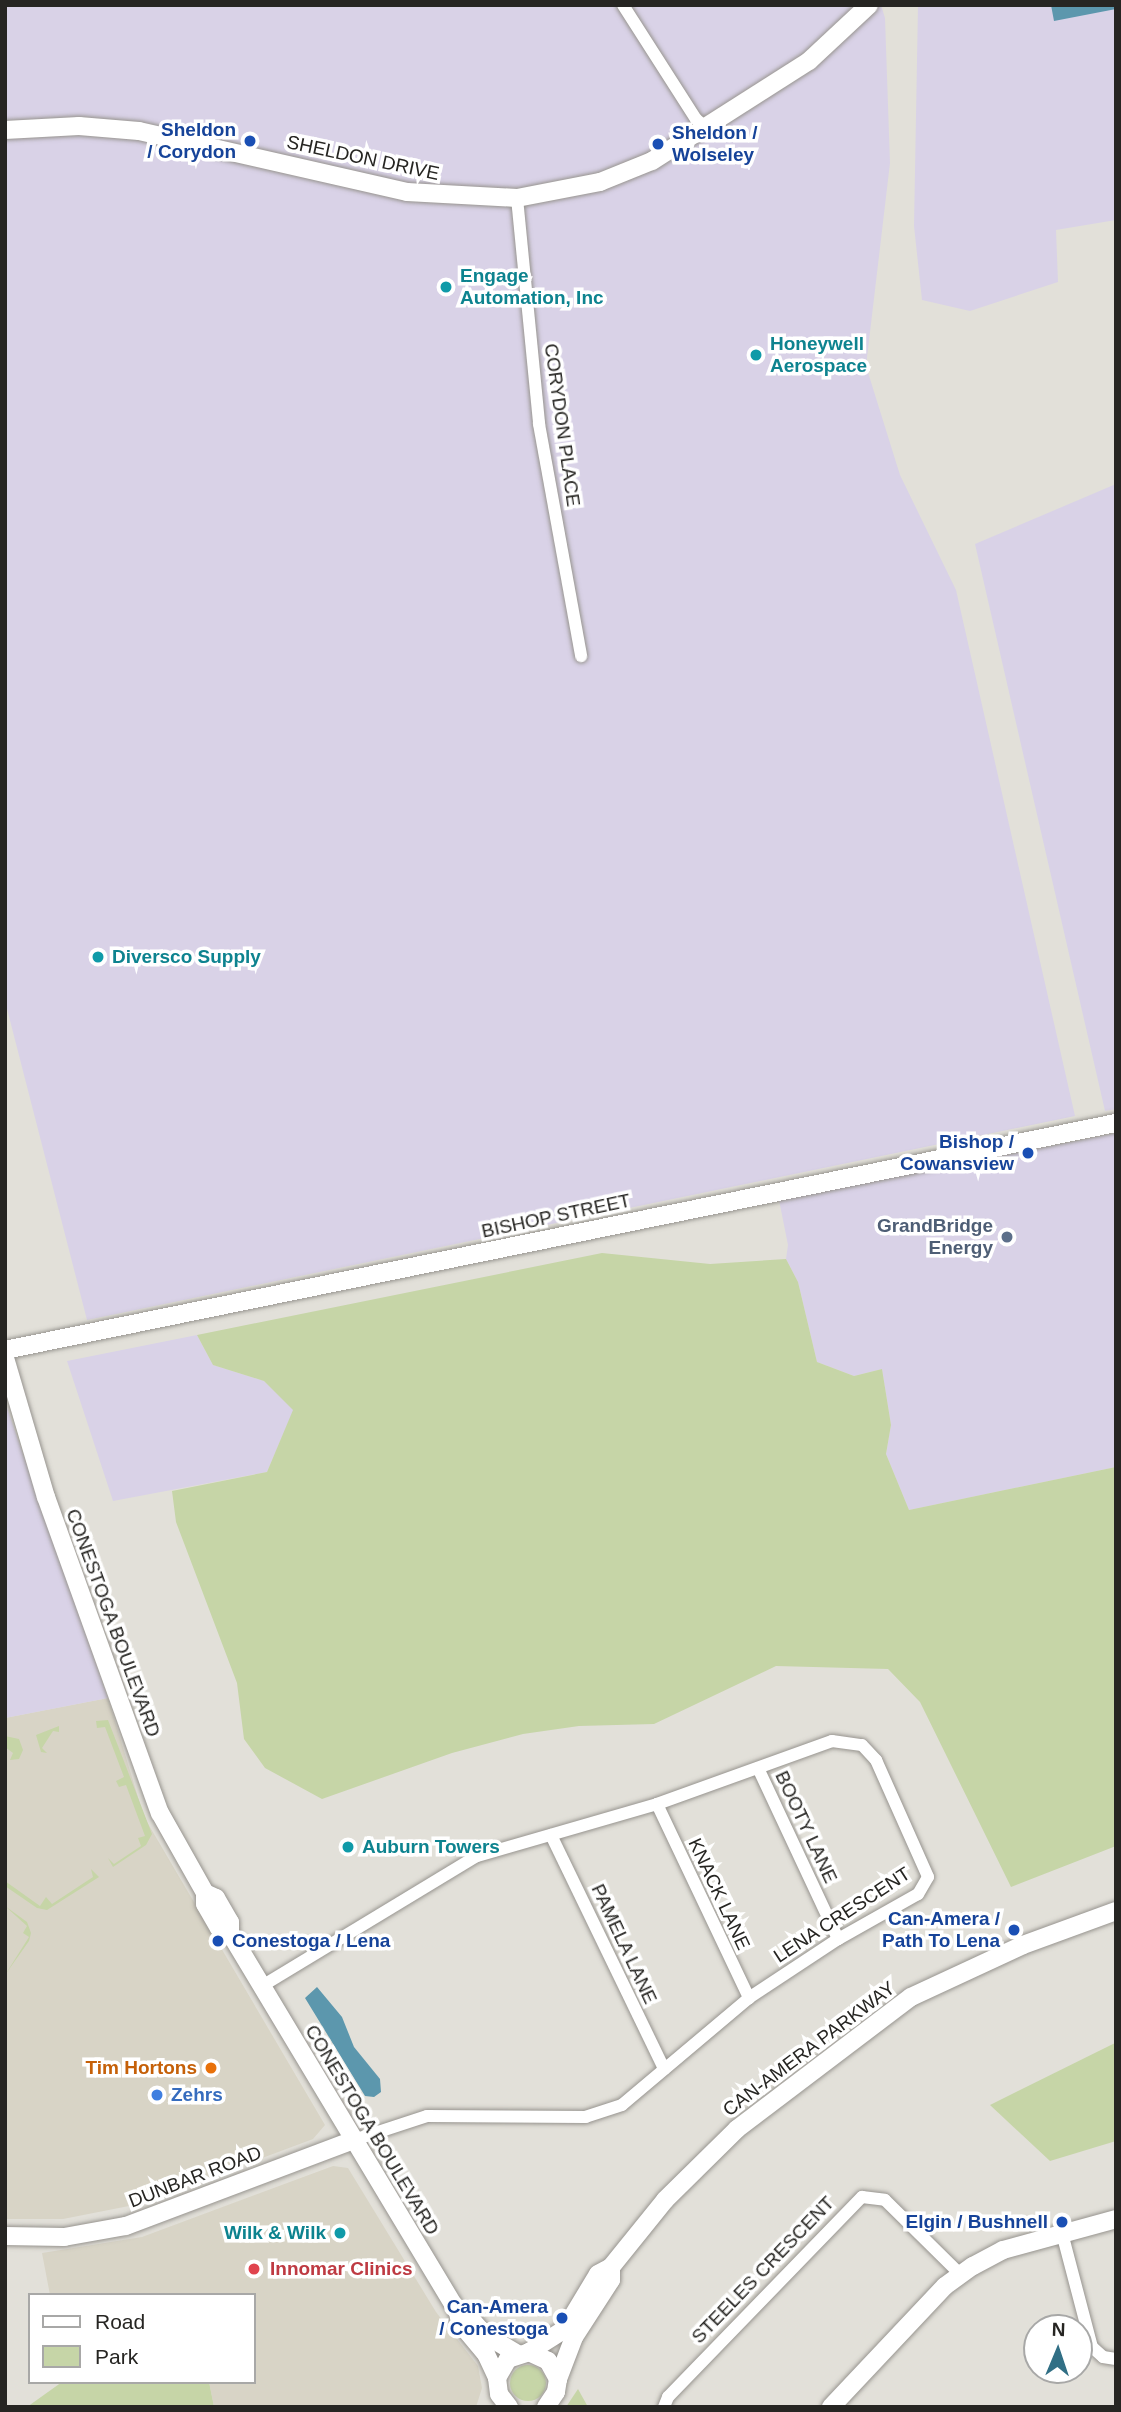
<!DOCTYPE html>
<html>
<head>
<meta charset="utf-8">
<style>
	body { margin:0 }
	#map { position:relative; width:1121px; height:2412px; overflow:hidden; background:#e2e0d9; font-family:Arial,sans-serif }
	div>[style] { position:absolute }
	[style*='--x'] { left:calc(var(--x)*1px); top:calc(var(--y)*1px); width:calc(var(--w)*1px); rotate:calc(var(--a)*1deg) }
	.built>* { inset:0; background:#d8d4c6 }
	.industrial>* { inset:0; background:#d9d2e7 }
	.green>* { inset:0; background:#c6d5a7 }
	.round { border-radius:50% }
	.water>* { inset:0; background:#5c97ad }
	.roads { filter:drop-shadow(0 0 2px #97948f) drop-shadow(0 0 2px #97948f) }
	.street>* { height:12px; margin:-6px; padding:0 6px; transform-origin:6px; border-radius:6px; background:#fff }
	.secondary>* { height:18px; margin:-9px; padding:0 9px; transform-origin:9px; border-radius:9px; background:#fff }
	.dots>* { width:19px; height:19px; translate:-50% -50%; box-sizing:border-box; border:4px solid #fff; border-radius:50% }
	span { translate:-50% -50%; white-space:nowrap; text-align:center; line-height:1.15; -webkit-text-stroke:7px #fff; paint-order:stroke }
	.transit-label { font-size:19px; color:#164399; font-weight:700 }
	.right { translate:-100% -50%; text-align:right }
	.left { translate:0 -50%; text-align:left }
	.street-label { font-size:19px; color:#262522 }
	.culture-label { font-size:19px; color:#0d838f; font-weight:700 }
	.service-label { font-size:19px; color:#4e5e75; font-weight:700 }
	.food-label { font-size:19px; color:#c56008; font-weight:700 }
	.shop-label { font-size:19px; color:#366cbe; font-weight:700 }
	.health-label { font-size:19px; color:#be3a42; font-weight:700 }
	.frame { position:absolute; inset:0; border:7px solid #262522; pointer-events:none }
	.legend { position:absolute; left:28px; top:2293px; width:228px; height:91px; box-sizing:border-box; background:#fff; border:2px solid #a8a8a7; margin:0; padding:9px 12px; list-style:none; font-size:21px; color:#262522 }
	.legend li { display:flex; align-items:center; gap:14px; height:35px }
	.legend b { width:35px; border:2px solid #a8a8a7 }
	.north { position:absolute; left:1023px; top:2314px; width:70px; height:70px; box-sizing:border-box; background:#fff; border:2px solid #a8a8a7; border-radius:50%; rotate:2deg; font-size:19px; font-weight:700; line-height:28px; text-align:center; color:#262522 }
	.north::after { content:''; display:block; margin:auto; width:24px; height:32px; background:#316f85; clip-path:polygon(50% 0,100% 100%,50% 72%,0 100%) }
</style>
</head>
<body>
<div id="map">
	<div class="built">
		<div style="clip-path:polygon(108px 1698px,144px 1817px,325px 2125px,313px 2139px,139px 2204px,63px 2219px,5px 2219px,5px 1718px)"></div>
		<div style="clip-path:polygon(333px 2166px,348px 2168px,436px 2312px,478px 2366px,482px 2388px,476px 2407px,214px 2407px,209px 2382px,254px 2382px,254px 2295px,50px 2295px,42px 2253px,142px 2237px)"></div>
	</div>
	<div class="industrial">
		<div style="clip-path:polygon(5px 5px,881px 5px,885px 18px,890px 163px,866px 366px,900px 475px,956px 590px,1075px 1116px,87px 1320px,5px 1001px)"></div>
		<div style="clip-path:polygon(918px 5px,1116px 5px,1116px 220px,1056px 230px,1058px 282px,970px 311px,922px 300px,914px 226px)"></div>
		<div style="clip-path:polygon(1116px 484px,1116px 1109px,1105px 1111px,975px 544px)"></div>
		<div style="clip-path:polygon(1116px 1133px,1116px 1467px,909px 1510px,886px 1454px,891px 1425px,882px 1369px,854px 1376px,817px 1362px,798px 1282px,786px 1259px,788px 1245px,779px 1200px)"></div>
		<div style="clip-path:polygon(197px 1335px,213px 1365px,264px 1381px,294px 1409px,267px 1472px,113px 1501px,67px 1361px)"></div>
		<div style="clip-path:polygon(5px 1402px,108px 1698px,5px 1718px)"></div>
	</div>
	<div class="green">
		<div style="clip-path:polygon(602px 1253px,710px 1264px,786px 1259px,798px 1282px,817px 1362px,854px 1376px,882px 1369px,891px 1425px,886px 1454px,909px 1510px,1116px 1467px,1116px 1846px,1011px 1887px,920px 1702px,888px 1669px,776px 1666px,654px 1724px,579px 1726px,523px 1734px,452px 1753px,322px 1799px,265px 1768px,244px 1739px,237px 1683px,176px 1522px,172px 1491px,267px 1472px,293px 1410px,264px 1381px,213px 1365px,197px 1335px)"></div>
		<div style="clip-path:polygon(108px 1720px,152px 1834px,146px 1845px,113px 1867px,108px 1858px,114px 1864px,141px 1846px,138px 1838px,145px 1836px,126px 1785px,119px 1787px,116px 1781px,124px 1777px,105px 1727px,97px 1728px,96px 1721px)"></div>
		<div style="clip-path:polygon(59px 1726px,59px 1732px,53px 1731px,42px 1748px,47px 1753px,41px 1752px,36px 1735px)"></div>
		<div style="clip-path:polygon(5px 1736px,19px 1739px,23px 1750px,19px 1759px,10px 1760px,13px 1753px,5px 1747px)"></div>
		<div style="clip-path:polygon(91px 1869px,99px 1877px,47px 1910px,37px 1908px,5px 1886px,5px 1881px,40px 1906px,46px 1897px,52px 1904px,93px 1877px)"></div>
		<div style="clip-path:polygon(5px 1906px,27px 1922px,31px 1933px,29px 1941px,5px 1975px,29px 1937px,23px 1933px,27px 1926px)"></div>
		<div style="clip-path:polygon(1115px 2043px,1116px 2141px,1050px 2161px,990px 2105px)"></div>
		<div class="round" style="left:510px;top:2365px;width:36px;height:36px"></div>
		<div style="clip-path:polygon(62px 2382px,209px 2382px,214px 2407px,27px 2407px)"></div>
		<div style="clip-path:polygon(578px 2389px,588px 2407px,566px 2407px)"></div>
	</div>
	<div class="water">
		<div style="clip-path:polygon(1051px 5px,1116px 5px,1116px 9px,1054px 21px)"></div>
		<div style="clip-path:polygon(317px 1987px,342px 2017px,354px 2047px,380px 2079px,381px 2092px,374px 2097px,365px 2096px,305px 1998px)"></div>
	</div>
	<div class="roads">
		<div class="street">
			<div style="--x:623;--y:5;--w:135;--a:57.4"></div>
			<div style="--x:696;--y:119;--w:15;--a:42"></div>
			<div style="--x:517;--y:198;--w:227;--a:84.4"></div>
			<div style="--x:539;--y:424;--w:236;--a:79.7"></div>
			<div style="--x:758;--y:1768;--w:189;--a:64.9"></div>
			<div style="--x:657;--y:1804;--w:215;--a:64.6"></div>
			<div style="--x:551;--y:1835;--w:260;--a:64.2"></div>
			<div style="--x:262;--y:1986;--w:251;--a:-31.2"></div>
			<div style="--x:477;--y:1856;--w:187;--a:-16.1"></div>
			<div style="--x:657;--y:1804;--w:186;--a:-19.8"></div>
			<div style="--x:832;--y:1741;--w:30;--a:8"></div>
			<div style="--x:862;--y:1745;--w:21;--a:47"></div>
			<div style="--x:876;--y:1760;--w:128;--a:66"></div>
			<div style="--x:928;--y:1877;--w:20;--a:120"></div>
			<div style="--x:918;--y:1894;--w:92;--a:150.6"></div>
			<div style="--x:838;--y:1939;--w:107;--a:146.5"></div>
			<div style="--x:749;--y:1998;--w:166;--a:139.9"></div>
			<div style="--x:622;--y:2105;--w:38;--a:162"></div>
			<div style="--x:586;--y:2117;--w:159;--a:-179.6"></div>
			<div style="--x:427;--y:2116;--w:77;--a:161.8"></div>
			<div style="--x:1062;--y:2233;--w:118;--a:75.3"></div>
			<div style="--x:1092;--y:2347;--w:15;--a:42"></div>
			<div style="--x:1103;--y:2357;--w:13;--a:9"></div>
			<div style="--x:664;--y:2407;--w:11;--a:-68"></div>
			<div style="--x:668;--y:2397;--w:279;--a:-45.9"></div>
			<div style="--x:862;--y:2197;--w:23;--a:7"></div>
			<div style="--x:885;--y:2200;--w:105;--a:44.6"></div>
		</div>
		<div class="secondary">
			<div style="--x:5;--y:130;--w:74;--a:-3.1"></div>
			<div style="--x:79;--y:126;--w:60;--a:4.8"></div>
			<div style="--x:139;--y:131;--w:275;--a:12.8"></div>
			<div style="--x:407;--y:192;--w:110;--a:3.1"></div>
			<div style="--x:517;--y:198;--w:85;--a:-10.9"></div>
			<div style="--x:600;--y:182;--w:56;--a:-22"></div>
			<div style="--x:652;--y:161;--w:186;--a:-32.5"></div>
			<div style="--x:809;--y:61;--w:82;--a:-43"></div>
			<div style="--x:5;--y:1350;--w:1134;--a:-11.55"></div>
			<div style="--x:5;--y:1358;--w:145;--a:73.6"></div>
			<div style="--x:46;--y:1497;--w:336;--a:70.2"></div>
			<div style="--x:160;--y:1813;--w:92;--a:60.6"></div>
			<div style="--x:205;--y:1893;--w:11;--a:90"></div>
			<div style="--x:205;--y:1904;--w:28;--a:60"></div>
			<div style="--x:219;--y:1928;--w:12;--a:24"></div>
			<div style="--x:205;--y:1893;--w:12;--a:24"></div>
			<div style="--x:216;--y:1898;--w:28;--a:60"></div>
			<div style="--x:230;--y:1922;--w:11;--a:90"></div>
			<div style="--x:230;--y:1933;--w:442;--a:59"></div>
			<div style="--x:458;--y:2312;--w:11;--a:80"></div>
			<div style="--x:460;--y:2323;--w:40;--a:50"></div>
			<div style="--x:486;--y:2354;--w:26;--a:65"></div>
			<div style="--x:5;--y:2236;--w:59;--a:1"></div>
			<div style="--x:64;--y:2237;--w:63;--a:-10.1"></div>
			<div style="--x:126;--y:2226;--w:244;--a:-20.7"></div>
			<div style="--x:470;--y:2318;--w:21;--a:49"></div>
			<div style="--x:484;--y:2334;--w:39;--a:31"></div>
			<div style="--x:529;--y:2352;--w:43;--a:-32.6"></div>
			<div style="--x:565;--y:2329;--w:64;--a:-59"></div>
			<div style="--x:598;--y:2274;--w:15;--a:-28"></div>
			<div style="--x:611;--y:2267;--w:86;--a:-51.1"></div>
			<div style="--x:665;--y:2200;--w:101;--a:-44.6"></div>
			<div style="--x:737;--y:2129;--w:218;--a:-37.2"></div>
			<div style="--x:911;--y:1997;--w:123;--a:-24.9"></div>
			<div style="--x:1023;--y:1945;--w:99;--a:-20.1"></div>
			<div style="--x:558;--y:2379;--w:45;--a:-69.1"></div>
			<div style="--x:574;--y:2337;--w:68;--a:-57"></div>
			<div style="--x:611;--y:2280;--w:13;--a:-90"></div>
			<div style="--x:509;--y:2407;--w:16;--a:-128"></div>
			<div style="--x:499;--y:2394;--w:16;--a:-97"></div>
			<div style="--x:497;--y:2378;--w:22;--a:-60"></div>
			<div style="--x:508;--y:2359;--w:22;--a:-18"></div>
			<div style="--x:529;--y:2352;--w:21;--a:25"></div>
			<div style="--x:548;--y:2361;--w:21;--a:61"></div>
			<div style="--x:558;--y:2379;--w:13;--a:99"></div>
			<div style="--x:556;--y:2392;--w:18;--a:124"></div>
			<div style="--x:831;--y:2407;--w:166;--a:-46.7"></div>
			<div style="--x:945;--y:2286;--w:34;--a:-36"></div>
			<div style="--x:973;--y:2266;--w:34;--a:-28"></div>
			<div style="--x:1003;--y:2250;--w:117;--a:-15.3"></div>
		</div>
	</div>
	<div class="dots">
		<div style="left:250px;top:141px;background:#1a4fb4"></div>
		<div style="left:658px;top:144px;background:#1a4fb4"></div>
		<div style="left:446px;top:287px;background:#0f9aa8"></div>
		<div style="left:756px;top:355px;background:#0f9aa8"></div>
		<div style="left:98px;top:957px;background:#0f9aa8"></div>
		<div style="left:1028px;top:1153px;background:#1a4fb4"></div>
		<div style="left:1007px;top:1237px;background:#5c6f8a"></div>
		<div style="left:348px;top:1847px;background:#0f9aa8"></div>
		<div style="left:1014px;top:1930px;background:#1a4fb4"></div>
		<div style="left:218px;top:1941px;background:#1a4fb4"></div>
		<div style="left:211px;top:2068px;background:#e8710a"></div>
		<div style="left:157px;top:2095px;background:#3f7fe0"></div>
		<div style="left:1062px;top:2222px;background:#1a4fb4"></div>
		<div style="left:340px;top:2233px;background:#0f9aa8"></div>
		<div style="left:254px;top:2269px;background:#e0444e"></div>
		<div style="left:562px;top:2318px;background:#1a4fb4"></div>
	</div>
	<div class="transit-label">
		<span class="right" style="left:236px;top:141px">Sheldon<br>/ Corydon</span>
		<span class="left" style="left:672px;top:144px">Sheldon /<br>Wolseley</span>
		<span class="right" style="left:1014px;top:1153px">Bishop /<br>Cowansview</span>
		<span class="right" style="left:1000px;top:1930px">Can-Amera /<br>Path To Lena</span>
		<span class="left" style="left:232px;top:1941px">Conestoga / Lena</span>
		<span class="right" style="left:1048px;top:2222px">Elgin / Bushnell</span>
		<span class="right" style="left:548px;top:2318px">Can-Amera<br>/ Conestoga</span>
	</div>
	<div class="street-label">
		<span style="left:363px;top:158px;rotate:12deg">SHELDON DRIVE</span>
		<span style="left:562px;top:425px;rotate:82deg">CORYDON PLACE</span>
		<span style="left:556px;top:1216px;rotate:-12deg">BISHOP STREET</span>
		<span style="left:113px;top:1623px;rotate:70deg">CONESTOGA BOULEVARD</span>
		<span style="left:806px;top:1827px;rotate:65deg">BOOTY LANE</span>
		<span style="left:719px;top:1894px;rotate:65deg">KNACK LANE</span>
		<span style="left:842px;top:1915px;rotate:-33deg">LENA CRESCENT</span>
		<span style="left:624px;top:1944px;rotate:65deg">PAMELA LANE</span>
		<span style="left:809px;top:2049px;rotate:-37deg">CAN-AMERA PARKWAY</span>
		<span style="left:372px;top:2130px;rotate:59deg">CONESTOGA BOULEVARD</span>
		<span style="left:195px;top:2177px;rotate:-21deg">DUNBAR ROAD</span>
		<span style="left:763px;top:2270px;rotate:-46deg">STEELES CRESCENT</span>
	</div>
	<div class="culture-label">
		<span class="left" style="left:460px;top:287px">Engage<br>Automation, Inc</span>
		<span class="left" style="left:770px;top:355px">Honeywell<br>Aerospace</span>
		<span class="left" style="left:112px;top:957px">Diversco Supply</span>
		<span class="left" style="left:362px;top:1847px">Auburn Towers</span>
		<span class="right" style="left:326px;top:2233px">Wilk &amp; Wilk</span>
	</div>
	<div class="service-label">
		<span class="right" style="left:993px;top:1237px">GrandBridge<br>Energy</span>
	</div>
	<div class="food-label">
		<span class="right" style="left:197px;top:2068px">Tim Hortons</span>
	</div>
	<div class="shop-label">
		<span class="left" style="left:171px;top:2095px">Zehrs</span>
	</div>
	<div class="health-label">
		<span class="left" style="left:270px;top:2269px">Innomar Clinics</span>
	</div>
	<div class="frame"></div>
	<ul class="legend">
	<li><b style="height:9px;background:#fff"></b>Road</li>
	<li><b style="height:19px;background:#c6d5a7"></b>Park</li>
	</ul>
	<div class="north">N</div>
</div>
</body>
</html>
